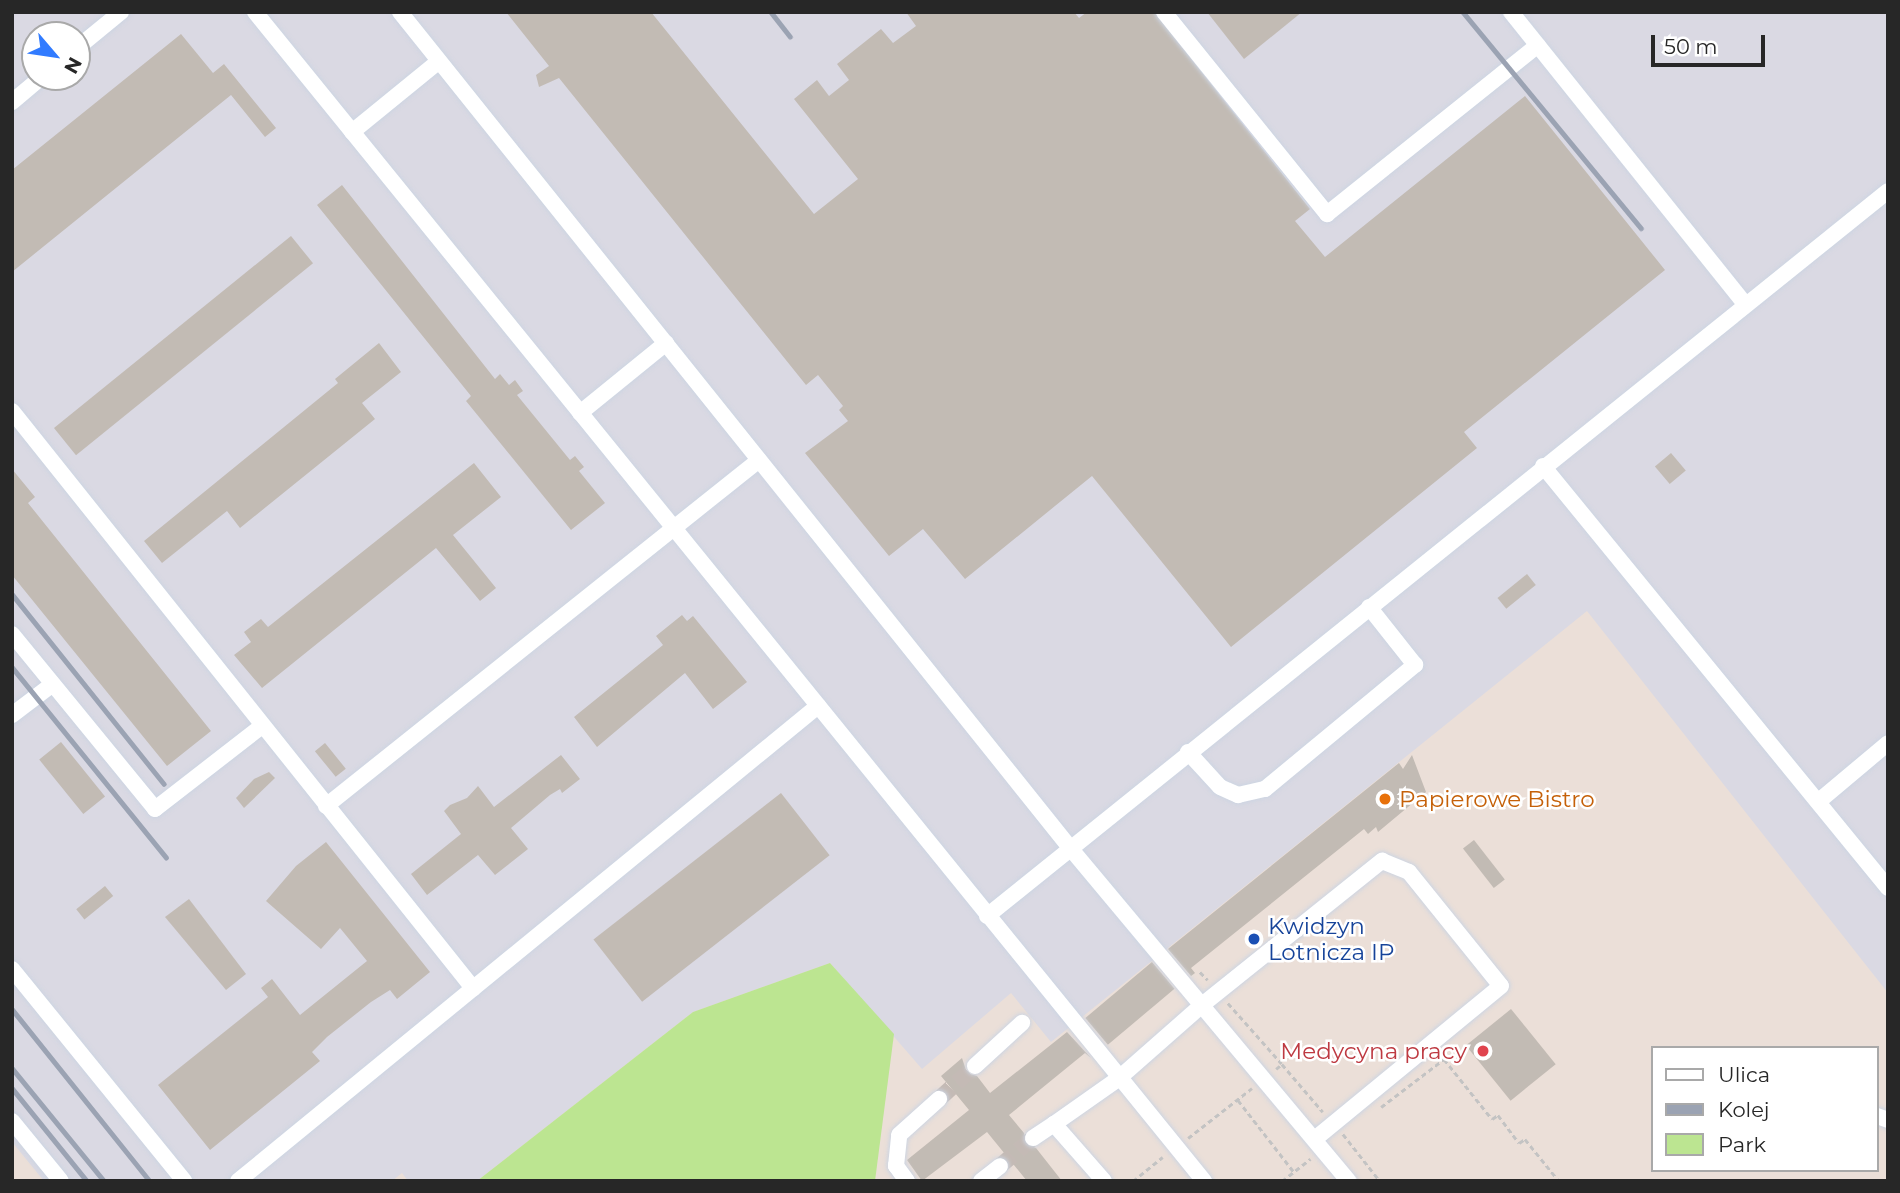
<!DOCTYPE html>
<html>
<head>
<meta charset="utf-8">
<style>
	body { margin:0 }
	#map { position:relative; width:1900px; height:1193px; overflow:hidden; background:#ebdfd8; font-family:Montserrat,sans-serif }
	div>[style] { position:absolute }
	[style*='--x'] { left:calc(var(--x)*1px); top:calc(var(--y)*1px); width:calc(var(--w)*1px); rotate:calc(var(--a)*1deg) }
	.industrial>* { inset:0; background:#dad9e3 }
	.green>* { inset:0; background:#bce591 }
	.building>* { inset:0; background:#c2bbb4; transform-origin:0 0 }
	.minor-tunnel>* { height:16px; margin-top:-8px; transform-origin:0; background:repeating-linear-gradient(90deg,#c4bab5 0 16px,transparent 0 24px) }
	.path>* { height:2.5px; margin-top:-1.25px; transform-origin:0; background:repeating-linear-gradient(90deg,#c3c3c3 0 5px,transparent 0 8.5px) }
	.roads { filter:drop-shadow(0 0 2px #cdd5e2) drop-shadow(0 0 2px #cdd5e2) }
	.minor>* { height:16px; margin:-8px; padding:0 8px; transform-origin:8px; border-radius:8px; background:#fff }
	.rail>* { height:4.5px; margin:-2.25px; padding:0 2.25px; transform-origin:2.25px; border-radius:2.25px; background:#9ba3b3 }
	.dots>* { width:19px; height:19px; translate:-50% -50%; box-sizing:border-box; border:4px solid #fff; border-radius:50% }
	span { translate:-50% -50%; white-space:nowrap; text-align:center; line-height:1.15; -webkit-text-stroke:5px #fff; paint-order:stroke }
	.food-label { font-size:23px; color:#c56008 }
	.left { translate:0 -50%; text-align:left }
	.transit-label { font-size:23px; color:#164399 }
	.health-label { font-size:23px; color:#be3a42 }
	.right { translate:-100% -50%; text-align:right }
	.frame { position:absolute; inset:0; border:14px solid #272727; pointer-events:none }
	.legend { position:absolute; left:1651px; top:1046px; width:228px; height:126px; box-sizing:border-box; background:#fff; border:2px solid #a9a9a9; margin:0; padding:9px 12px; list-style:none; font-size:21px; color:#272727 }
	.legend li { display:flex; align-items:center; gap:14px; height:35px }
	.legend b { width:35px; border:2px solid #a9a9a9 }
	.north { position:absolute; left:21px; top:21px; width:70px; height:70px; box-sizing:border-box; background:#fff; border:2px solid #a9a9a9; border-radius:50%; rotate:119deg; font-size:19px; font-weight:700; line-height:28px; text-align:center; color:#272727 }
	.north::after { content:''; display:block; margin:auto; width:24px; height:32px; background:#317bff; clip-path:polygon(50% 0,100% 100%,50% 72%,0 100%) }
	.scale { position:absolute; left:1651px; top:35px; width:114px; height:32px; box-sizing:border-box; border:4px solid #272727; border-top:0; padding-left:9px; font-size:21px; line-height:24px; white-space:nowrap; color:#272727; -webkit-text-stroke:5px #fff; paint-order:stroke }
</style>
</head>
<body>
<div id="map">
	<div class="industrial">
		<div style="clip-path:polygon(evenodd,12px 12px,1888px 12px,1888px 993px,1587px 611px,1051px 1042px,1011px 993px,922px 1069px,830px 963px,693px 1012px,477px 1181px,408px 1181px,402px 1173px,392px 1181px,44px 1181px,12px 1142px,12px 12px,35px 35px,77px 35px,77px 77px,35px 77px,35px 35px)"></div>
	</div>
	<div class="green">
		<div style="clip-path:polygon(830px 963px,894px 1034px,875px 1181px,477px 1181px,693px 1012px)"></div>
	</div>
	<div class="building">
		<div style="clip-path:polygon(506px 12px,651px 12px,814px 214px,858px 179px,794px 99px,817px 80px,829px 96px,849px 80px,837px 64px,881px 29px,893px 43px,916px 26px,906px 12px,1074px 12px,1079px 18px,1087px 12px,1154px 12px,1310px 209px,1295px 221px,1325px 257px,1525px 96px,1665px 270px,1464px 432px,1477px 448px,1231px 647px,1092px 476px,965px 579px,923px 529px,889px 556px,805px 453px,848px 421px,839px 410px,843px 406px,818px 375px,806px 385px,559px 78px,539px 87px,536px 75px,549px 66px)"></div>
		<div style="clip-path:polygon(1207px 12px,1302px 12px,1244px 59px)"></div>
		<div style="clip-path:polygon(181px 34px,213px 73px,224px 64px,276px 128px,265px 137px,231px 95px,12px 272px,12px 170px)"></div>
		<div style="clip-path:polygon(342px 185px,495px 379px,500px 374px,509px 385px,515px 380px,523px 391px,517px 395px,570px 460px,575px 456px,584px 467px,579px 471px,605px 503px,571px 530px,466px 401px,471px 396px,317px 205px)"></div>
		<div style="left:291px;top:236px;width:35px;height:305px;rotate:51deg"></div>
		<div style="clip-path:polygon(379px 343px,401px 372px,362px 403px,375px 419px,240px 528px,227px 511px,162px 563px,144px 541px,338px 383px,335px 379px)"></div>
		<div style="left:1671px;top:453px;width:23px;height:21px;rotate:50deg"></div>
		<div style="clip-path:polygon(474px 463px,501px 497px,453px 535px,496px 588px,480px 601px,436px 548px,262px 688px,234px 655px,251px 642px,244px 632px,261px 619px,268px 627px)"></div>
		<div style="clip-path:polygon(12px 469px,35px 497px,28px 503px,211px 731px,167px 766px,12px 575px)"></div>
		<div style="left:1527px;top:574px;width:14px;height:38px;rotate:51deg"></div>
		<div style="clip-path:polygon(682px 615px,687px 621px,693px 616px,747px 682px,713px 709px,685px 673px,597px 747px,574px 717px,663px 645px,656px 636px)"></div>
		<div style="left:61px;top:742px;width:70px;height:28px;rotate:51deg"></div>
		<div style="left:325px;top:743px;width:33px;height:13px;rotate:51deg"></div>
		<div style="clip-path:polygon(561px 755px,580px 779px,562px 793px,560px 789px,550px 795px,511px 828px,528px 849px,495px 875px,478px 855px,427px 895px,411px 874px,461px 834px,444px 811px,450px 805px,467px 798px,478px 786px,494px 807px)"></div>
		<div style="clip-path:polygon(1412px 755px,1426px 792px,1378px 832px,1376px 827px,1368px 834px,1364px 829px,1191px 968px,1195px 973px,1191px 976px,1168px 949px,1399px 763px,1403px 769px)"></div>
		<div style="clip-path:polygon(269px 772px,275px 778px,244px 808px,236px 798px,254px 779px)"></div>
		<div style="left:781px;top:793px;width:79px;height:238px;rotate:52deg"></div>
		<div style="left:1474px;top:840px;width:50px;height:14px;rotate:52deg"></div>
		<div style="clip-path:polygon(326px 842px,430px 972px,397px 999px,390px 990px,371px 1002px,327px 1037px,312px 1052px,320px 1061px,210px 1150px,158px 1085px,268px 997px,261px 988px,272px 979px,300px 1015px,367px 961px,340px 928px,321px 949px,266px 901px,296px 866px)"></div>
		<div style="left:105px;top:886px;width:13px;height:37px;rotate:51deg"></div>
		<div style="clip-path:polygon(189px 899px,246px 974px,226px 990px,165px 917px)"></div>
		<div style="left:1152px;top:962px;width:35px;height:87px;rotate:50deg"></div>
		<div style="left:1511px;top:1009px;width:71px;height:58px;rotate:51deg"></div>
		<div style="clip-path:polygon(1067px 1032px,1091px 1058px,1085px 1053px,1009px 1115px,1024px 1133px,1025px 1144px,1036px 1148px,1062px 1181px,1027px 1181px,987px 1132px,922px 1181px,907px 1160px,969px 1110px,941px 1076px,962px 1058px,967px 1073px,977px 1076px,990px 1093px)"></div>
	</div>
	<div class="minor-tunnel">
		<div style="--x:939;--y:1099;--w:49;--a:-42.5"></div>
		<div style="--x:1000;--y:1166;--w:43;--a:-40.3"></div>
	</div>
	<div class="path">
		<div style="--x:1200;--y:972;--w:11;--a:45"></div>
		<div style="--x:1228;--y:1003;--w:81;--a:48.5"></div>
		<div style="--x:1276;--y:1069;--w:8;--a:-40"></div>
		<div style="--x:1282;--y:1064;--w:63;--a:49.5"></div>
		<div style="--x:1238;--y:1100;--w:91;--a:52.1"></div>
		<div style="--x:1381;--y:1107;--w:79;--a:-37.3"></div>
		<div style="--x:1444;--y:1059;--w:77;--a:51.3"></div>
		<div style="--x:1492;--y:1119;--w:7;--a:-34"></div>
		<div style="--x:1498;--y:1115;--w:35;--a:53"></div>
		<div style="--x:1519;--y:1143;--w:7;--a:-34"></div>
		<div style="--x:1525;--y:1139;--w:54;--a:51"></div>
		<div style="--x:1343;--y:1134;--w:60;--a:51.8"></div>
		<div style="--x:1188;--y:1138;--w:81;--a:-38"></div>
		<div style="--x:1133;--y:1181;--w:38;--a:-39"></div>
		<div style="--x:1282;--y:1181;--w:36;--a:-38"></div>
	</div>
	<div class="roads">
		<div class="minor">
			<div style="--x:255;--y:12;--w:1506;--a:50.93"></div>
			<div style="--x:400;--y:12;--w:1073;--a:51.28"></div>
			<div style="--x:1071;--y:849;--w:433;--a:50.1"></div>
			<div style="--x:1164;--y:12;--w:260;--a:51.1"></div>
			<div style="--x:1327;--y:214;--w:270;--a:-38.7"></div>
			<div style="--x:1511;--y:12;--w:373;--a:51.3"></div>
			<div style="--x:77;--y:48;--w:57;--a:-39.3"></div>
			<div style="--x:12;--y:102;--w:39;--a:-40"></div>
			<div style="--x:352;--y:132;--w:112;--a:-39.2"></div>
			<div style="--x:12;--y:411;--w:739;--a:51.38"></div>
			<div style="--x:580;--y:413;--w:111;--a:-39.1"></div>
			<div style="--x:1543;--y:466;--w:545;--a:50.73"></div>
			<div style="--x:12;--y:634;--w:226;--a:50.7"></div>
			<div style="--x:155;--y:809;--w:135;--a:-37.8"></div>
			<div style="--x:12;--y:715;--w:51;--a:-37.1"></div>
			<div style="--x:1188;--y:752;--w:47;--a:47.6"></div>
			<div style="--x:1220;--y:787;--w:20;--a:24"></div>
			<div style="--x:1238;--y:795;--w:28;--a:-13"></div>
			<div style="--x:1265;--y:789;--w:195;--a:-39.6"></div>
			<div style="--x:1415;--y:665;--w:74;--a:-128.4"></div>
			<div style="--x:1819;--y:801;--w:90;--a:-40"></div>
			<div style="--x:326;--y:806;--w:554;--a:-38.63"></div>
			<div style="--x:987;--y:916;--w:1156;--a:-38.82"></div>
			<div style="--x:12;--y:969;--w:273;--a:50.9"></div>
			<div style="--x:975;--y:1066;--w:64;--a:-42.5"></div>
			<div style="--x:1877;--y:1116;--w:12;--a:20"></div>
			<div style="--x:12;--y:1121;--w:77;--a:50.8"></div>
			<div style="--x:1033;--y:1138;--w:25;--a:-34"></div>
			<div style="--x:238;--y:1181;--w:750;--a:-39.32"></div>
			<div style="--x:907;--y:1181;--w:19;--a:-126"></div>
			<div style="--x:896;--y:1166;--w:31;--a:-84"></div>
			<div style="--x:899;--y:1135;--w:54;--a:-42"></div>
			<div style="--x:981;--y:1181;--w:24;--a:-38"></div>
			<div style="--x:1104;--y:1181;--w:76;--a:-131.3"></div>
			<div style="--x:1054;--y:1124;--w:78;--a:-35.1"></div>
			<div style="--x:1118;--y:1079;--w:112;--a:-41.4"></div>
			<div style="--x:1202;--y:1005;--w:231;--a:-38.7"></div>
			<div style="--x:1382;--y:861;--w:29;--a:22"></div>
			<div style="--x:1409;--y:872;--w:146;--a:51.1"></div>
			<div style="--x:1501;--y:986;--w:239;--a:140.6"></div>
		</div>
	</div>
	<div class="rail">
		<div style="--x:771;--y:12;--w:31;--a:52"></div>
		<div style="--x:1463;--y:12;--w:280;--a:50.5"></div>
		<div style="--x:12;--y:594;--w:243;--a:51.3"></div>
		<div style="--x:12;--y:667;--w:245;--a:51"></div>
		<div style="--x:12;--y:1009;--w:221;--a:51.3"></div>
		<div style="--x:12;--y:1068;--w:146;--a:50.8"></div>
		<div style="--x:12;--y:1088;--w:119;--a:51.1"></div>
	</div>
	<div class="dots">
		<div style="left:1385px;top:799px;background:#e8710a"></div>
		<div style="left:1254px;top:939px;background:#1a4fb4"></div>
		<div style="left:1483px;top:1051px;background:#e0444e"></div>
	</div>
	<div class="food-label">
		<span class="left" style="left:1399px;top:799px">Papierowe Bistro</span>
	</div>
	<div class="transit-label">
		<span class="left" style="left:1268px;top:939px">Kwidzyn<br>Lotnicza IP</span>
	</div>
	<div class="health-label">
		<span class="right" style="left:1467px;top:1051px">Medycyna pracy</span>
	</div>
	<div class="frame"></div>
	<ul class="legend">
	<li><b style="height:9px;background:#fff"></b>Ulica</li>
	<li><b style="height:9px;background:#9ba3b3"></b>Kolej</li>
	<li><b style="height:19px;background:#bce591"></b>Park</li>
	</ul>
	<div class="north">N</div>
	<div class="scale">50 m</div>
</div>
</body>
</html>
